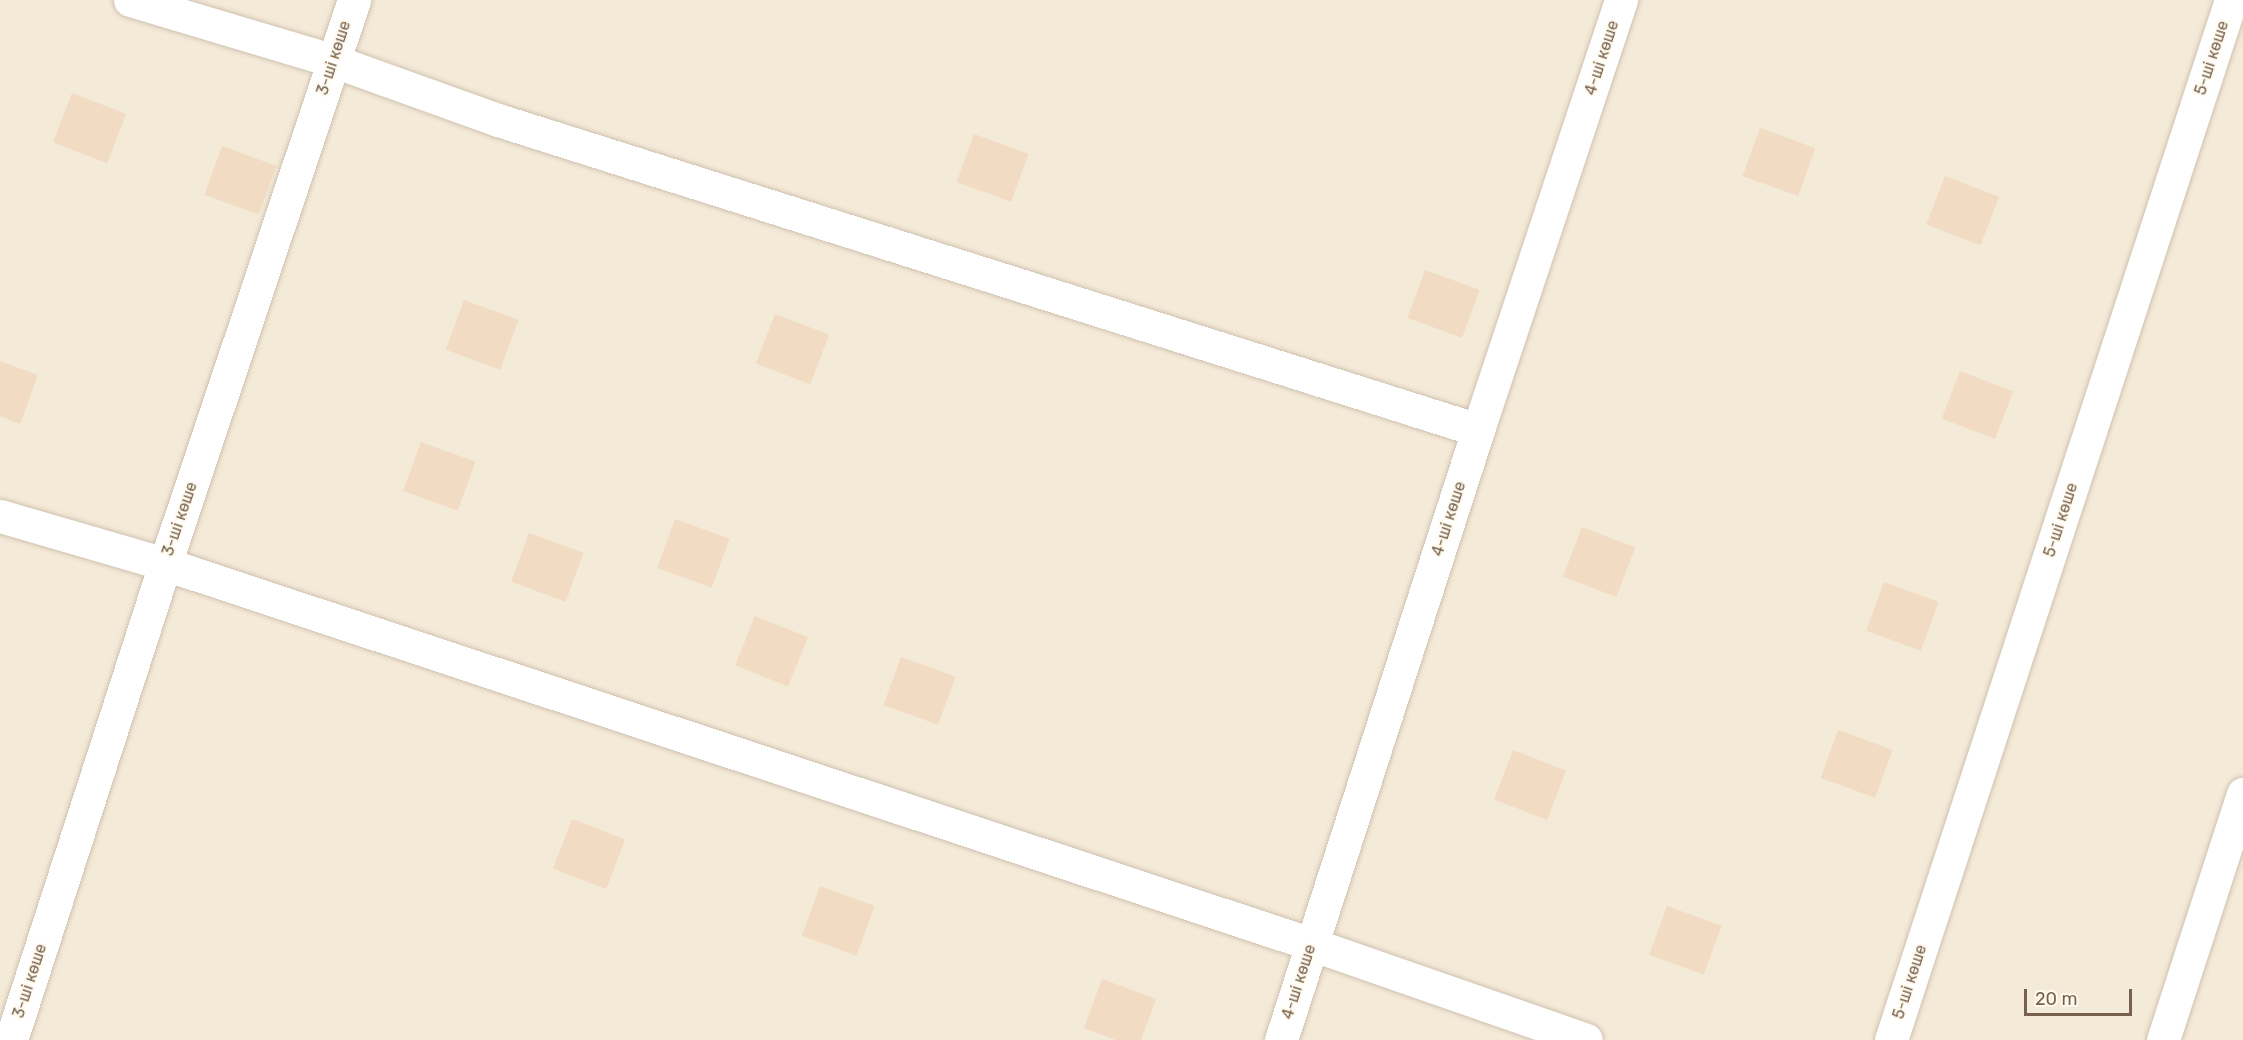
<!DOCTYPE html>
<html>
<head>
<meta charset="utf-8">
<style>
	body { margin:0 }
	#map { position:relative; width:2243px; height:1040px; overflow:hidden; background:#fcf7ea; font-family:Rubik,sans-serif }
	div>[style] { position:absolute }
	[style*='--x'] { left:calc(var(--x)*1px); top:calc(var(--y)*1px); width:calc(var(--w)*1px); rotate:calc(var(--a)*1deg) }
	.residential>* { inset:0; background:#f4ead8; transform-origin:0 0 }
	.building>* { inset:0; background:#f1dbc2; transform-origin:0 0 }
	.roads { filter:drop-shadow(0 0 2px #cfc1af) drop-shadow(0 0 2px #cfc1af) }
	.minor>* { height:33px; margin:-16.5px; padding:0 16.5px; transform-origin:16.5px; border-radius:16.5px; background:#fff }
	span { translate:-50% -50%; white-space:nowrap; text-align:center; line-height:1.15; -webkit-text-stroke:4.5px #fffbf0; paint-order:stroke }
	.street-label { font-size:16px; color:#77614d }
	.scale { position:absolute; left:2024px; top:989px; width:108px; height:27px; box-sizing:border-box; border:3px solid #77614d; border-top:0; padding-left:8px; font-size:18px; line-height:21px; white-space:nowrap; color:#77614d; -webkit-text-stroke:4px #fffbf0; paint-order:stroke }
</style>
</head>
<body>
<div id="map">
	<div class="residential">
		<div style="left:0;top:0;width:2243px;height:1040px"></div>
	</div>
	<div class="building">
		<div style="left:72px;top:93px;width:58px;height:53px;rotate:21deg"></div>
		<div style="left:1760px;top:128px;width:59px;height:51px;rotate:20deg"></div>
		<div style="left:974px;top:134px;width:58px;height:51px;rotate:20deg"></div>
		<div style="left:222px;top:146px;width:58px;height:52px;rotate:20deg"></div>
		<div style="left:1945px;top:176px;width:58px;height:52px;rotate:21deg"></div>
		<div style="left:1425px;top:270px;width:58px;height:51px;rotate:20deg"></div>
		<div style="left:464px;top:300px;width:58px;height:53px;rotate:20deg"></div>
		<div style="left:775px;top:314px;width:58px;height:53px;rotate:21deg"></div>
		<div style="clip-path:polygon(0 361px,38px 375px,20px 424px,0 416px)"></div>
		<div style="left:1960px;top:371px;width:57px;height:51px;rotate:21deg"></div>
		<div style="left:421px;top:442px;width:58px;height:52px;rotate:20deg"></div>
		<div style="left:675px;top:519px;width:58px;height:52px;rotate:20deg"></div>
		<div style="left:1582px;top:527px;width:57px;height:53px;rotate:21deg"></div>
		<div style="left:529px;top:533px;width:58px;height:52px;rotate:20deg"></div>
		<div style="left:1884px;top:582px;width:58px;height:52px;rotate:20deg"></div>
		<div style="left:755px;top:616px;width:57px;height:53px;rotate:22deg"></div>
		<div style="left:901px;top:657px;width:58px;height:51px;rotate:20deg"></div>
		<div style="left:1838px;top:730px;width:58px;height:51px;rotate:20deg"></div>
		<div style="left:1513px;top:750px;width:57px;height:53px;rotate:21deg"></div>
		<div style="left:572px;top:819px;width:57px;height:53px;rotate:21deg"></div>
		<div style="left:820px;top:886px;width:58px;height:53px;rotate:20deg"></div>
		<div style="left:1667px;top:906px;width:58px;height:52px;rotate:20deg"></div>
		<div style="clip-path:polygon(1102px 979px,1156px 999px,1141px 1040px,1116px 1040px,1084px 1028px)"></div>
	</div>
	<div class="roads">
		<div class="minor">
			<div style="--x:130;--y:0;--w:213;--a:16.6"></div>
			<div style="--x:334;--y:61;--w:174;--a:19.8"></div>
			<div style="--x:498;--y:120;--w:1028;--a:17.55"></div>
			<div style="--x:0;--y:516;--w:172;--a:16.2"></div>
			<div style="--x:165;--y:564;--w:1207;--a:18.34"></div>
			<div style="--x:1311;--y:944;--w:291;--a:19.2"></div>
			<div style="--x:11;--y:1040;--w:500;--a:-72.07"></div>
			<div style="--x:165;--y:564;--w:595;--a:-71.47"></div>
			<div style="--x:1281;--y:1040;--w:641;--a:-72.1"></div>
			<div style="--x:1478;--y:430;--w:453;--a:-71.6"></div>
			<div style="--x:1891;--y:1040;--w:1094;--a:-71.9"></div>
			<div style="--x:2163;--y:1040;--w:259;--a:-72"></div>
		</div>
	</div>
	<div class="street-label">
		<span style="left:334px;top:58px;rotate:-72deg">3-ші көше</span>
		<span style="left:1602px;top:58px;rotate:-72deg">4-ші көше</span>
		<span style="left:2212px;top:58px;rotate:-72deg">5-ші көше</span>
		<span style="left:180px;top:519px;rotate:-71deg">3-ші көше</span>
		<span style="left:1449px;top:519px;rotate:-72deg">4-ші көше</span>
		<span style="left:2061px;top:520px;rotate:-72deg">5-ші көше</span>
		<span style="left:30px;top:981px;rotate:-72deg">3-ші көше</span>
		<span style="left:1299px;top:982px;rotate:-72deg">4-ші көше</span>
		<span style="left:1910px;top:982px;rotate:-72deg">5-ші көше</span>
	</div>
	<div class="scale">20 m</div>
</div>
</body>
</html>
